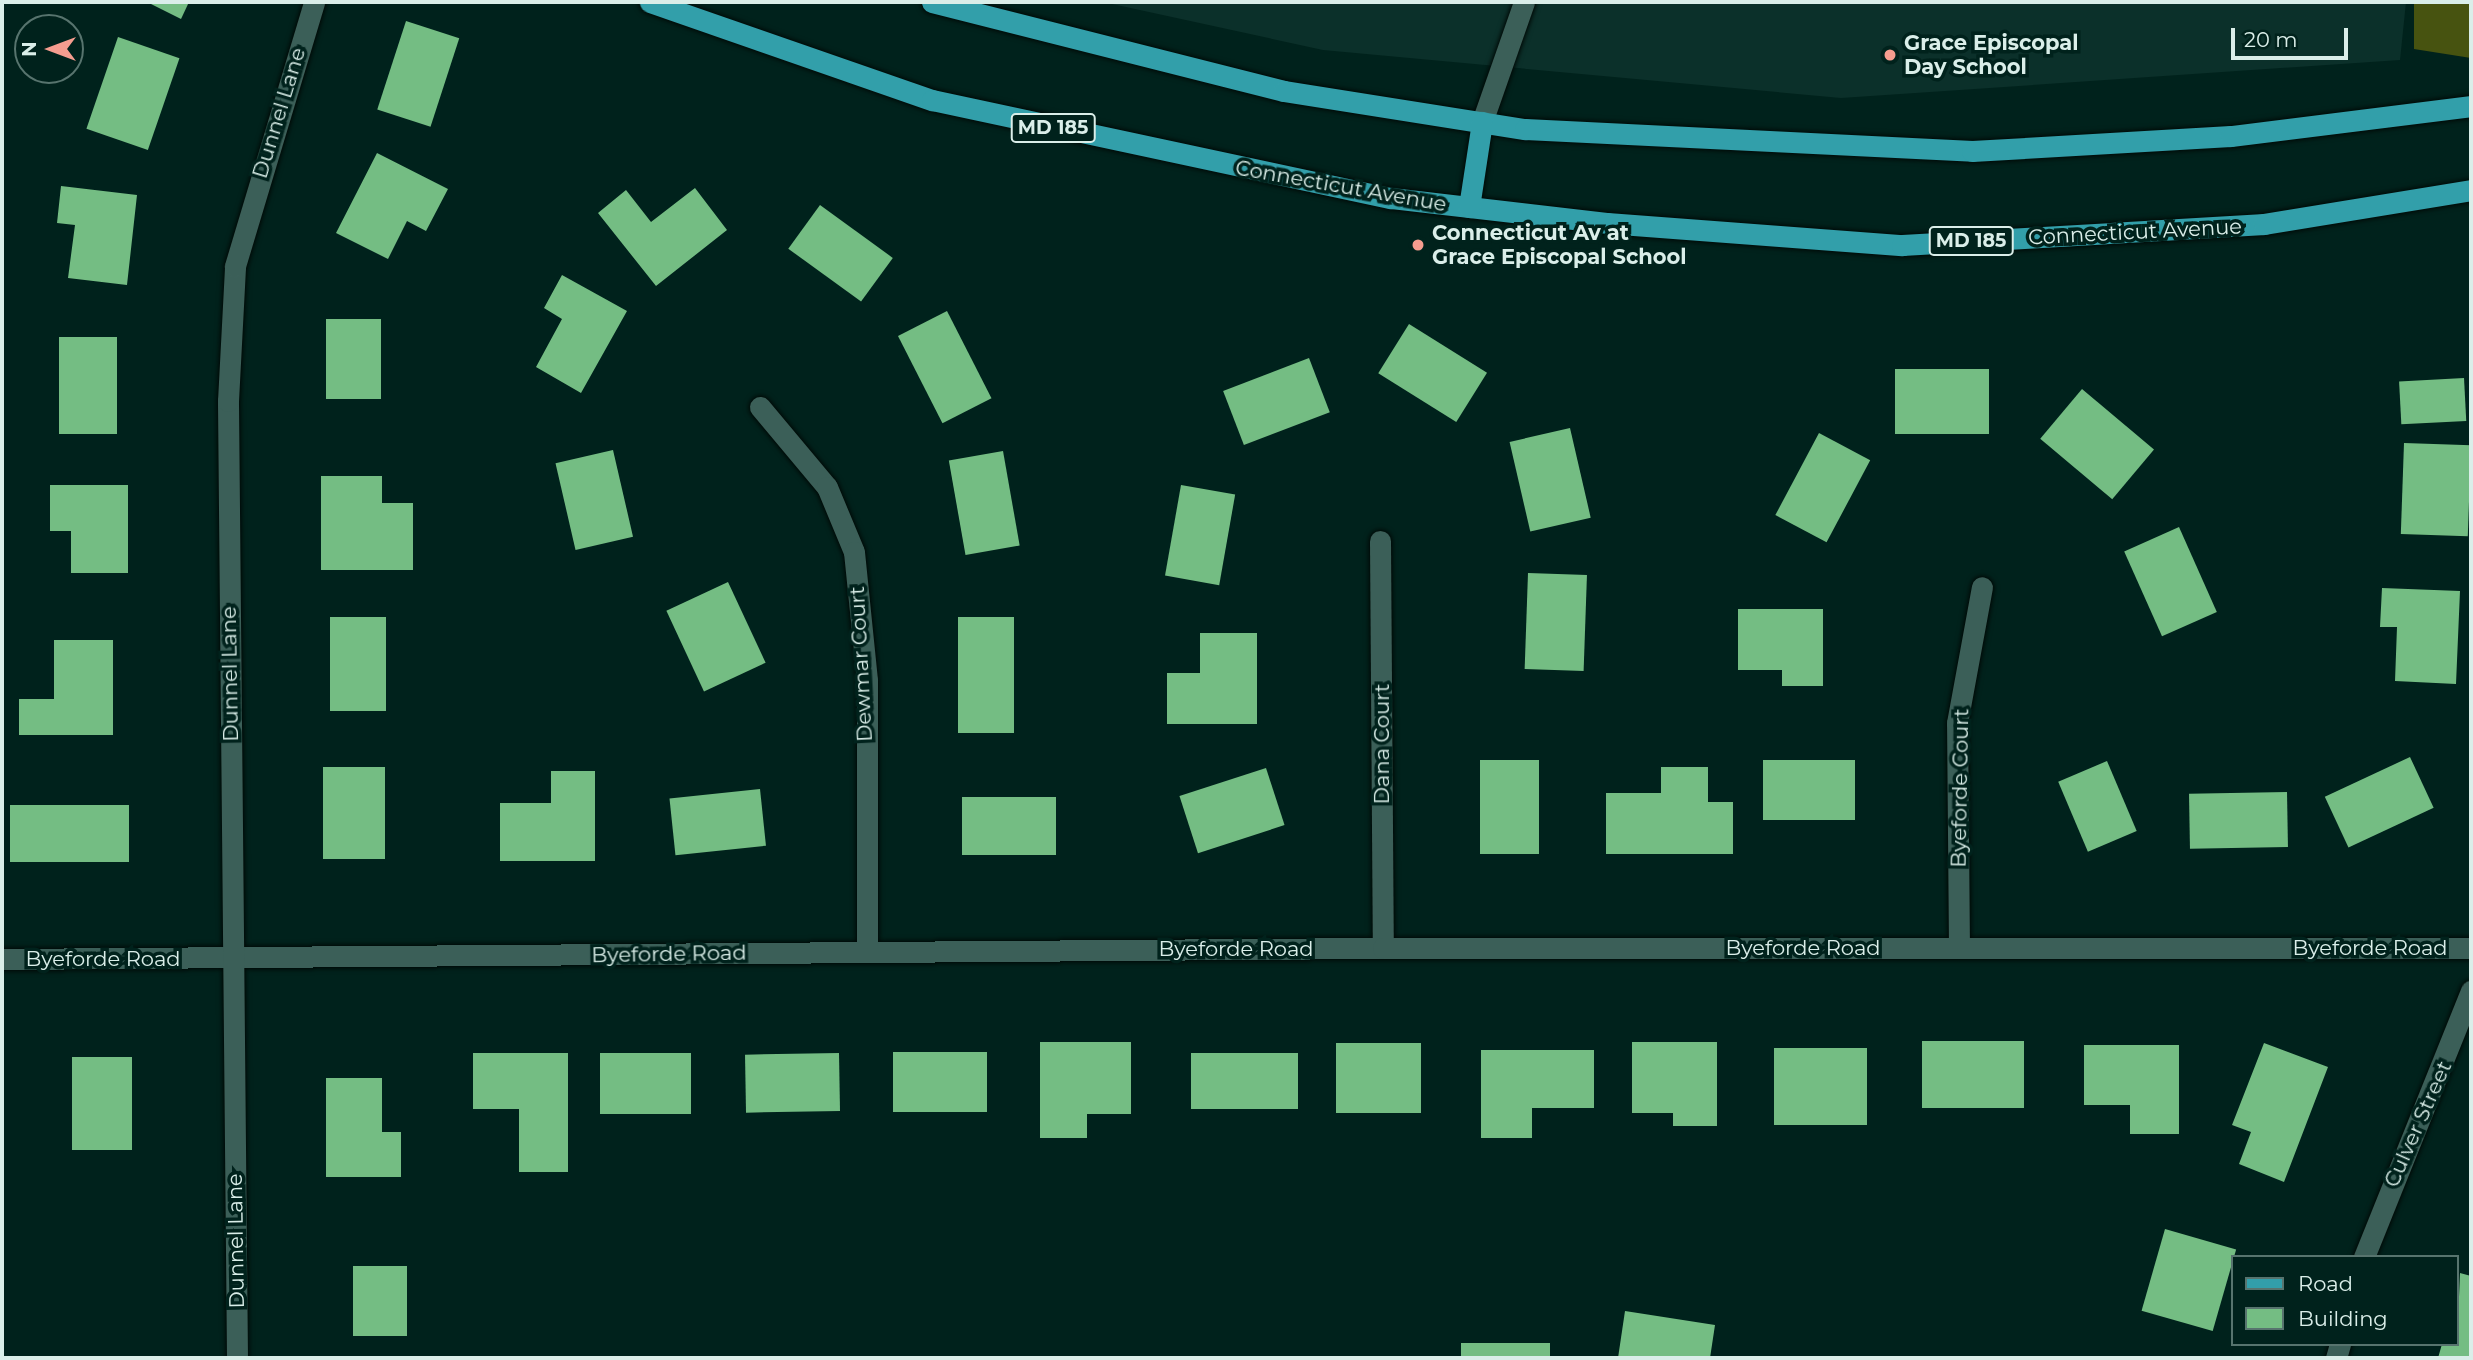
<!DOCTYPE html>
<html>
<head>
<meta charset="utf-8">
<style>
	body { margin:0 }
	#map { position:relative; width:2473px; height:1360px; overflow:hidden; background:#00221c; font-family:Montserrat,sans-serif }
	div>[style] { position:absolute }
	[style*='--x'] { left:calc(var(--x)*1px); top:calc(var(--y)*1px); width:calc(var(--w)*1px); rotate:calc(var(--a)*1deg) }
	.built>* { inset:0; background:#0b302a }
	.forest>* { inset:0; background:#475310 }
	.building>* { inset:0; background:#74bd83; transform-origin:0 0 }
	.roads { filter:drop-shadow(0 0 2px #000a07) drop-shadow(0 0 2px #000a07) }
	.minor>* { height:21px; margin:-10.5px; padding:0 10.5px; transform-origin:10.5px; border-radius:10.5px; background:#3b5f58 }
	.major>* { height:21px; margin:-10.5px; padding:0 10.5px; transform-origin:10.5px; border-radius:10.5px; background:#329faa }
	.dots>* { width:19px; height:19px; translate:-50% -50%; box-sizing:border-box; border:4px solid #00221c; border-radius:50% }
	span { translate:-50% -50%; white-space:nowrap; text-align:center; line-height:1.15; -webkit-text-stroke:7px #00221c; paint-order:stroke }
	.shield-label span { padding:2px 5px; background:#00221c; border:2px solid; border-radius:5px; -webkit-text-stroke-width:0 }
	.shield-label { font-size:19px; color:#daeee9; font-weight:700 }
	.poi-label { font-size:21px; color:#daeee9; font-weight:700 }
	.left { translate:0 -50%; text-align:left }
	.street-label { font-size:21px; color:#daeee9 }
	.frame { position:absolute; inset:0; border:4px solid #daeee9; pointer-events:none }
	.legend { position:absolute; left:2231px; top:1255px; width:228px; height:91px; box-sizing:border-box; background:#00221c; border:2px solid #57746e; margin:0; padding:9px 12px; list-style:none; font-size:21px; color:#daeee9 }
	.legend li { display:flex; align-items:center; gap:14px; height:35px }
	.legend b { width:35px; border:2px solid #57746e }
	.north { position:absolute; left:14px; top:14px; width:70px; height:70px; box-sizing:border-box; background:#00221c; border:2px solid #57746e; border-radius:50%; rotate:270deg; font-size:19px; font-weight:700; line-height:28px; text-align:center; color:#daeee9 }
	.north::after { content:''; display:block; margin:auto; width:24px; height:32px; background:#f59d8f; clip-path:polygon(50% 0,100% 100%,50% 72%,0 100%) }
	.scale { position:absolute; left:2231px; top:28px; width:117px; height:32px; box-sizing:border-box; border:4px solid #daeee9; border-top:0; padding-left:9px; font-size:21px; line-height:24px; white-space:nowrap; color:#daeee9; -webkit-text-stroke:5px #00221c; paint-order:stroke }
</style>
</head>
<body>
<div id="map">
	<div class="built">
		<div style="clip-path:polygon(1103px 2px,2406px 2px,2400px 60px,1841px 98px,1323px 50px)"></div>
	</div>
	<div class="forest">
		<div style="clip-path:polygon(2414px 2px,2471px 2px,2471px 58px,2414px 49px)"></div>
	</div>
	<div class="building">
		<div style="clip-path:polygon(147px 2px,189px 2px,181px 19px)"></div>
		<div style="left:406px;top:21px;width:56px;height:93px;rotate:18deg"></div>
		<div style="left:118px;top:37px;width:65px;height:97px;rotate:19deg"></div>
		<div style="clip-path:polygon(377px 153px,448px 189px,426px 231px,407px 221px,388px 259px,336px 233px)"></div>
		<div style="clip-path:polygon(61px 186px,137px 195px,127px 285px,68px 278px,75px 225px,57px 223px)"></div>
		<div style="clip-path:polygon(695px 188px,727px 230px,656px 286px,598px 213px,626px 190px,651px 222px)"></div>
		<div style="left:820px;top:205px;width:90px;height:54px;rotate:36deg"></div>
		<div style="clip-path:polygon(562px 275px,627px 311px,581px 393px,536px 367px,562px 319px,544px 308px)"></div>
		<div style="left:947px;top:311px;width:98px;height:55px;rotate:63deg"></div>
		<div style="left:326px;top:319px;width:55px;height:80px"></div>
		<div style="left:1409px;top:324px;width:92px;height:58px;rotate:32deg"></div>
		<div style="left:59px;top:337px;width:58px;height:97px"></div>
		<div style="left:1309px;top:358px;width:58px;height:92px;rotate:69deg"></div>
		<div style="left:1895px;top:369px;width:94px;height:65px"></div>
		<div style="left:2464px;top:378px;width:43px;height:65px;rotate:87deg"></div>
		<div style="left:2082px;top:389px;width:94px;height:65px;rotate:40deg"></div>
		<div style="left:1570px;top:428px;width:92px;height:62px;rotate:77deg"></div>
		<div style="left:1819px;top:433px;width:58px;height:93px;rotate:28deg"></div>
		<div style="left:2404px;top:443px;width:67px;height:91px;rotate:2deg"></div>
		<div style="left:613px;top:450px;width:89px;height:59px;rotate:77deg"></div>
		<div style="left:1003px;top:451px;width:96px;height:55px;rotate:80deg"></div>
		<div style="clip-path:polygon(321px 476px,382px 476px,382px 503px,413px 503px,413px 570px,321px 570px)"></div>
		<div style="clip-path:polygon(50px 485px,128px 485px,128px 573px,71px 573px,71px 531px,50px 531px)"></div>
		<div style="left:1181px;top:485px;width:55px;height:92px;rotate:10deg"></div>
		<div style="left:2179px;top:527px;width:93px;height:60px;rotate:66deg"></div>
		<div style="left:1528px;top:573px;width:59px;height:96px;rotate:2deg"></div>
		<div style="left:728px;top:582px;width:89px;height:68px;rotate:65deg"></div>
		<div style="clip-path:polygon(2382px 588px,2460px 591px,2456px 684px,2395px 681px,2397px 627px,2380px 627px)"></div>
		<div style="clip-path:polygon(1738px 609px,1823px 609px,1823px 686px,1782px 686px,1782px 670px,1738px 670px)"></div>
		<div style="left:330px;top:617px;width:56px;height:94px"></div>
		<div style="left:958px;top:617px;width:56px;height:116px"></div>
		<div style="clip-path:polygon(1200px 633px,1257px 633px,1257px 724px,1167px 724px,1167px 673px,1200px 673px)"></div>
		<div style="clip-path:polygon(54px 640px,113px 640px,113px 735px,19px 735px,19px 699px,54px 699px)"></div>
		<div style="left:2410px;top:757px;width:56px;height:94px;rotate:65deg"></div>
		<div style="left:1480px;top:760px;width:59px;height:94px"></div>
		<div style="left:1763px;top:760px;width:92px;height:60px"></div>
		<div style="left:2107px;top:761px;width:76px;height:53px;rotate:67deg"></div>
		<div style="left:323px;top:767px;width:62px;height:92px"></div>
		<div style="clip-path:polygon(1661px 767px,1708px 767px,1708px 802px,1733px 802px,1733px 854px,1606px 854px,1606px 793px,1661px 793px)"></div>
		<div style="left:1266px;top:768px;width:60px;height:91px;rotate:72deg"></div>
		<div style="clip-path:polygon(551px 771px,595px 771px,595px 861px,500px 861px,500px 803px,551px 803px)"></div>
		<div style="left:760px;top:789px;width:57px;height:91px;rotate:84deg"></div>
		<div style="left:2287px;top:792px;width:55px;height:98px;rotate:89deg"></div>
		<div style="left:962px;top:797px;width:94px;height:58px"></div>
		<div style="left:10px;top:805px;width:119px;height:57px"></div>
		<div style="left:1922px;top:1041px;width:102px;height:67px"></div>
		<div style="clip-path:polygon(1040px 1042px,1131px 1042px,1131px 1114px,1087px 1114px,1087px 1138px,1040px 1138px)"></div>
		<div style="clip-path:polygon(1632px 1042px,1717px 1042px,1717px 1126px,1673px 1126px,1673px 1113px,1632px 1113px)"></div>
		<div style="left:1336px;top:1043px;width:85px;height:70px"></div>
		<div style="clip-path:polygon(2264px 1043px,2328px 1067px,2284px 1182px,2239px 1164px,2251px 1132px,2232px 1125px)"></div>
		<div style="clip-path:polygon(2084px 1045px,2179px 1045px,2179px 1134px,2130px 1134px,2130px 1105px,2084px 1105px)"></div>
		<div style="left:1774px;top:1048px;width:93px;height:77px"></div>
		<div style="clip-path:polygon(1481px 1050px,1594px 1050px,1594px 1108px,1532px 1108px,1532px 1138px,1481px 1138px)"></div>
		<div style="left:893px;top:1052px;width:94px;height:60px"></div>
		<div style="clip-path:polygon(473px 1053px,568px 1053px,568px 1172px,519px 1172px,519px 1109px,473px 1109px)"></div>
		<div style="left:600px;top:1053px;width:91px;height:61px"></div>
		<div style="left:839px;top:1053px;width:58px;height:94px;rotate:89deg"></div>
		<div style="left:1191px;top:1053px;width:107px;height:56px"></div>
		<div style="left:72px;top:1057px;width:60px;height:93px"></div>
		<div style="clip-path:polygon(326px 1078px,382px 1078px,382px 1132px,401px 1132px,401px 1177px,326px 1177px)"></div>
		<div style="left:2165px;top:1229px;width:74px;height:85px;rotate:16deg"></div>
		<div style="left:353px;top:1266px;width:54px;height:70px"></div>
		<div style="clip-path:polygon(2460px 1273px,2471px 1276px,2471px 1358px,2438px 1358px,2442px 1344px,2457px 1344px)"></div>
		<div style="clip-path:polygon(1625px 1311px,1715px 1325px,1710px 1358px,1618px 1358px)"></div>
		<div style="left:1461px;top:1343px;width:89px;height:15px"></div>
	</div>
	<div class="roads">
		<div class="minor">
			<div style="--x:1482;--y:122;--w:127;--a:-70.7"></div>
			<div style="--x:760;--y:407;--w:104;--a:50.1"></div>
			<div style="--x:827;--y:487;--w:70;--a:67.4"></div>
			<div style="--x:854;--y:552;--w:129;--a:84.2"></div>
			<div style="--x:867;--y:680;--w:272;--a:90"></div>
			<div style="--x:1380;--y:541;--w:407;--a:89.6"></div>
			<div style="--x:1959;--y:948;--w:225;--a:-90.5"></div>
			<div style="--x:1957;--y:723;--w:138;--a:-79.6"></div>
			<div style="--x:2;--y:959;--w:1381;--a:-0.46"></div>
			<div style="--x:1383;--y:948;--w:1088;--a:0"></div>
			<div style="--x:2364;--y:1257;--w:287;--a:-68.1"></div>
			<div style="--x:237;--y:1358;--w:957;--a:-90.54"></div>
			<div style="--x:228;--y:401;--w:135;--a:-87"></div>
			<div style="--x:235;--y:266;--w:276;--a:-73.3"></div>
			<div style="--x:2336;--y:1358;--w:15;--a:-74"></div>
		</div>
		<div class="major">
			<div style="--x:650;--y:2;--w:299;--a:19.2"></div>
			<div style="--x:932;--y:100;--w:469;--a:12.1"></div>
			<div style="--x:1391;--y:198;--w:217;--a:6.6"></div>
			<div style="--x:1607;--y:223;--w:296;--a:4.3"></div>
			<div style="--x:1902;--y:245;--w:363;--a:-3.3"></div>
			<div style="--x:2264;--y:224;--w:210;--a:-9.3"></div>
			<div style="--x:932;--y:2;--w:363;--a:14.2"></div>
			<div style="--x:1284;--y:91;--w:244;--a:9"></div>
			<div style="--x:1525;--y:129;--w:448;--a:2.8"></div>
			<div style="--x:1972;--y:151;--w:259;--a:-3.3"></div>
			<div style="--x:2231;--y:136;--w:242;--a:-7.1"></div>
			<div style="--x:1469;--y:207;--w:86;--a:-81.3"></div>
		</div>
	</div>
	<div class="dots">
		<div style="left:1890px;top:55px;background:#f59d8f"></div>
		<div style="left:1418px;top:245px;background:#f59d8f"></div>
	</div>
	<div class="shield-label">
		<span style="left:1053px;top:128px">MD 185</span>
		<span style="left:1971px;top:241px">MD 185</span>
	</div>
	<div class="poi-label">
		<span class="left" style="left:1904px;top:55px">Grace Episcopal<br>Day School</span>
		<span class="left" style="left:1432px;top:245px">Connecticut Av at<br>Grace Episcopal School</span>
	</div>
	<div class="street-label">
		<span style="left:279px;top:113px;rotate:-73deg">Dunnel Lane</span>
		<span style="left:1341px;top:186px;rotate:10deg">Connecticut Avenue</span>
		<span style="left:2135px;top:232px;rotate:-3deg">Connecticut Avenue</span>
		<span style="left:861px;top:664px;rotate:-93deg">Dewmar Court</span>
		<span style="left:230px;top:674px;rotate:-91deg">Dunnel Lane</span>
		<span style="left:1382px;top:744px;rotate:-90deg">Dana Court</span>
		<span style="left:1960px;top:788px;rotate:-89deg">Byeforde Court</span>
		<span style="left:1803px;top:948px">Byeforde Road</span>
		<span style="left:2370px;top:948px">Byeforde Road</span>
		<span style="left:1236px;top:949px">Byeforde Road</span>
		<span style="left:669px;top:954px;rotate:-1deg">Byeforde Road</span>
		<span style="left:103px;top:959px">Byeforde Road</span>
		<span style="left:2418px;top:1124px;rotate:-66deg">Culver Street</span>
		<span style="left:236px;top:1241px;rotate:-91deg">Dunnel Lane</span>
	</div>
	<div class="frame"></div>
	<ul class="legend">
	<li><b style="height:9px;background:#329faa"></b>Road</li>
	<li><b style="height:19px;background:#74bd83"></b>Building</li>
	</ul>
	<div class="north">N</div>
	<div class="scale">20 m</div>
</div>
</body>
</html>
